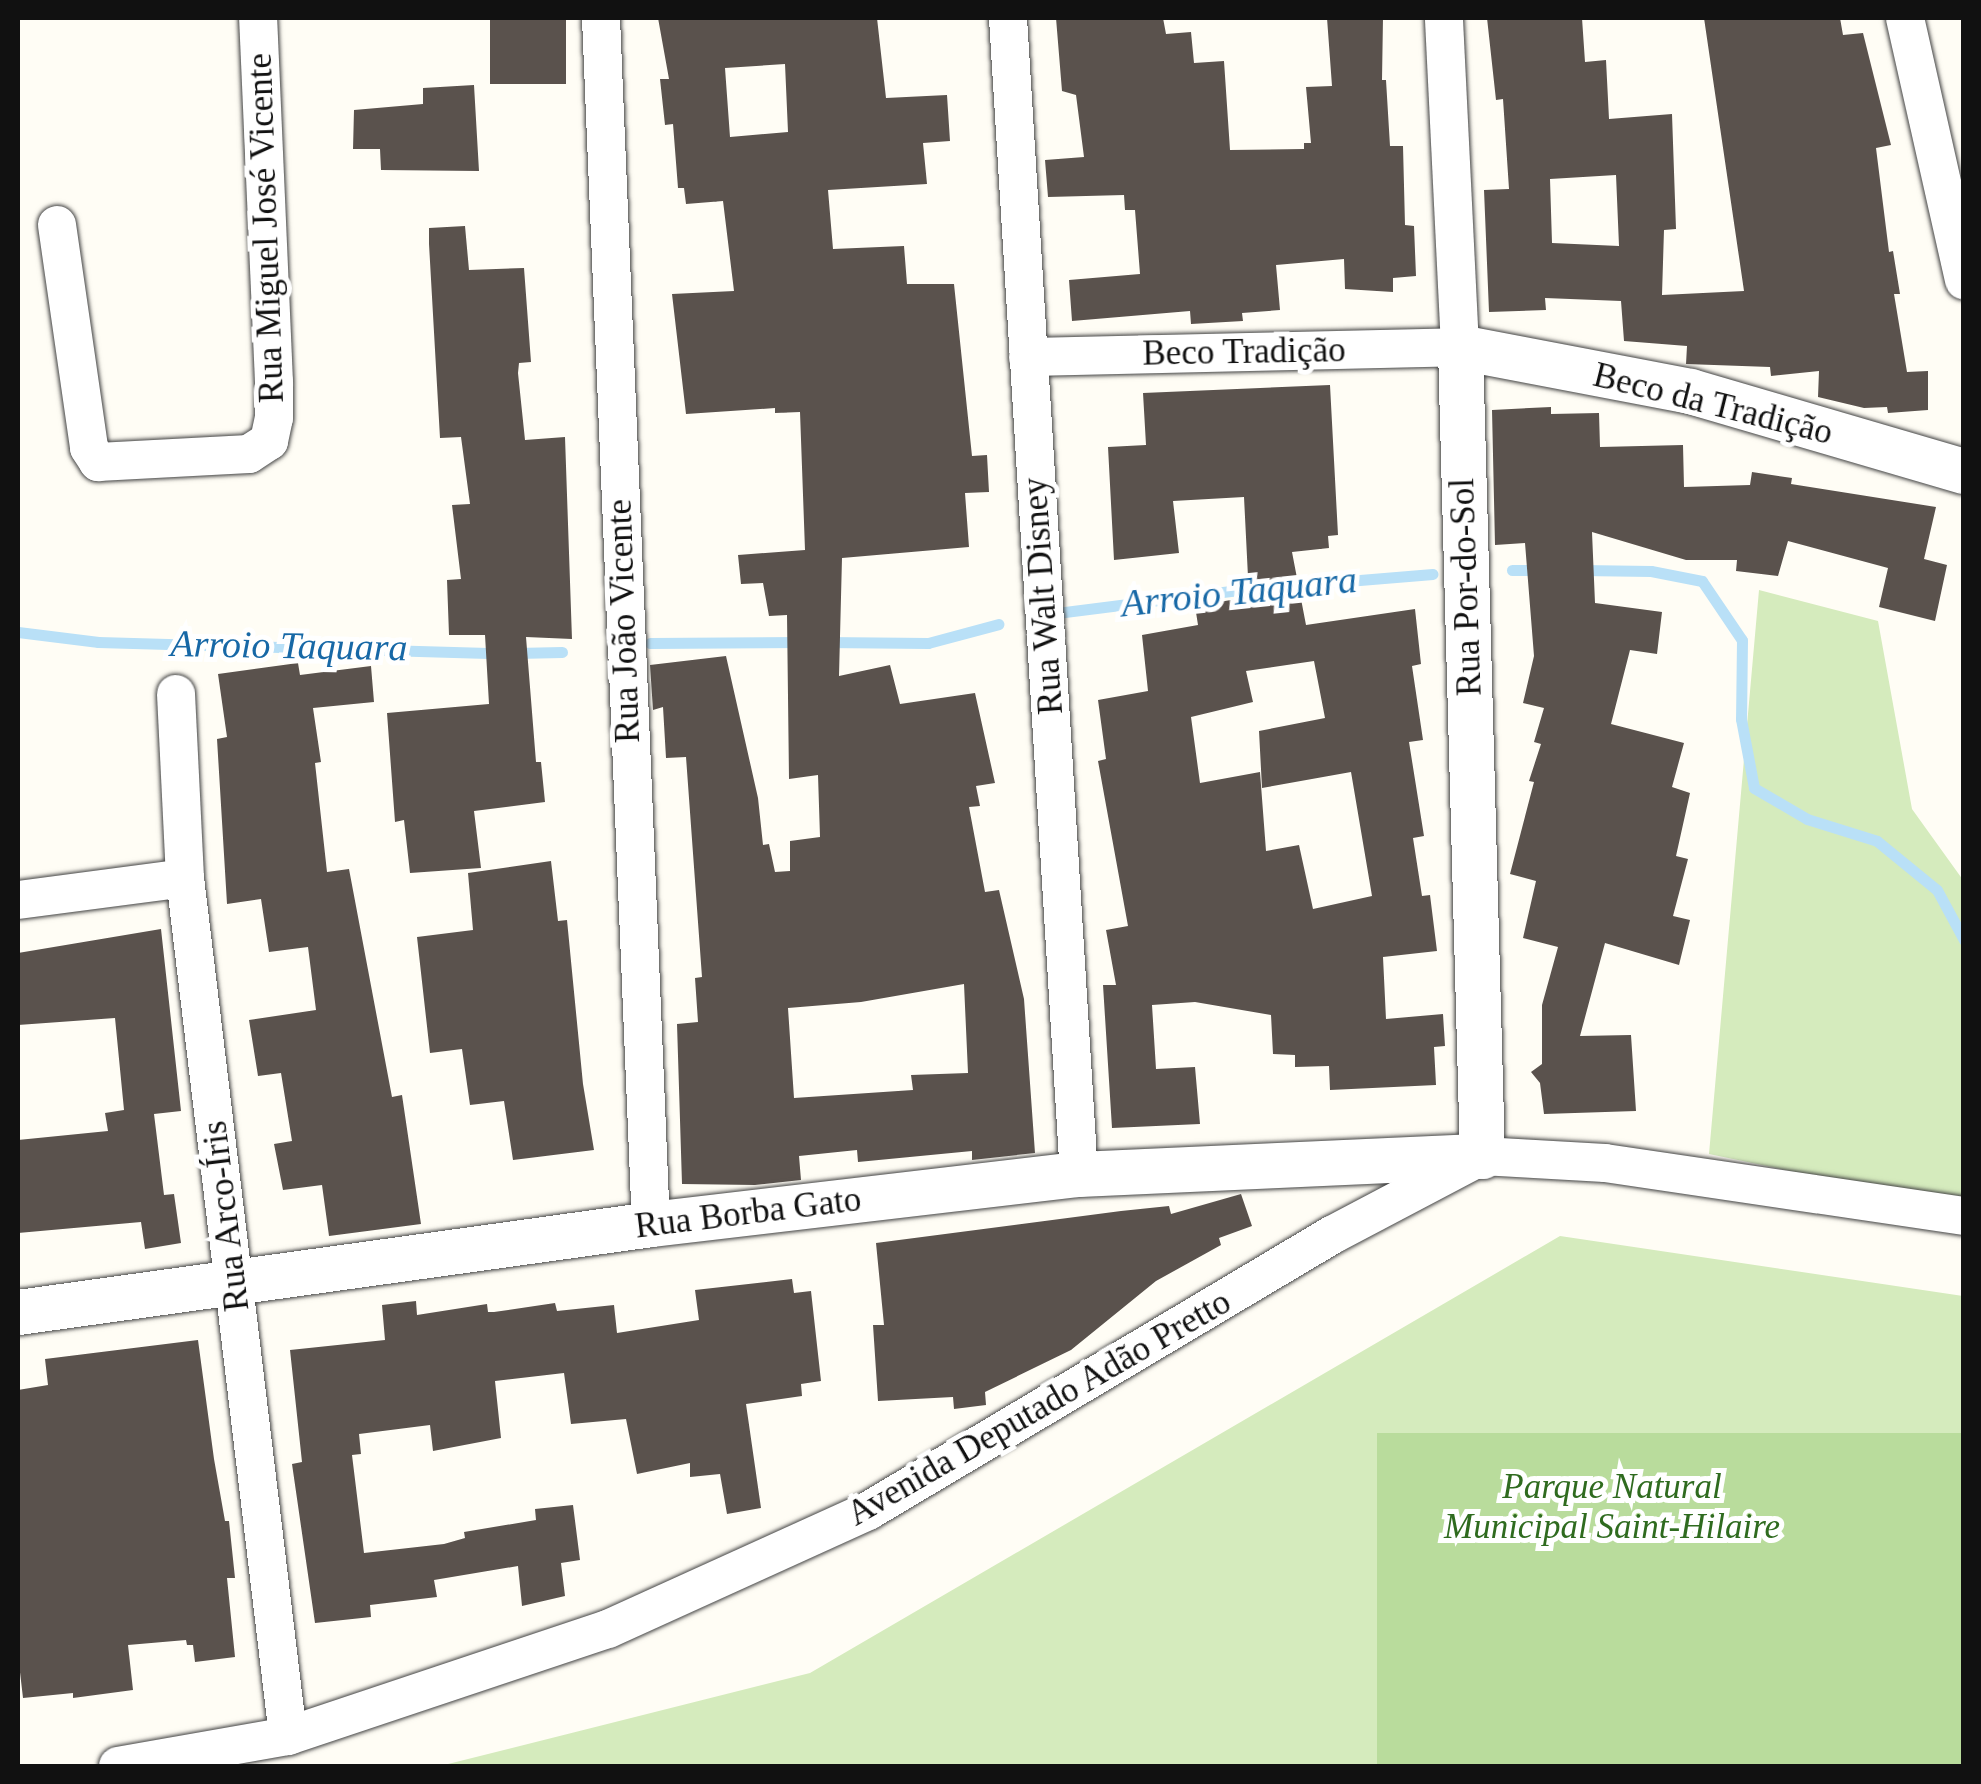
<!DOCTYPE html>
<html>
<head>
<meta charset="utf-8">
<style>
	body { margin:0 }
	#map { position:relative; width:1981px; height:1784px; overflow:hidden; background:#fffdf5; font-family:"Times New Roman",serif }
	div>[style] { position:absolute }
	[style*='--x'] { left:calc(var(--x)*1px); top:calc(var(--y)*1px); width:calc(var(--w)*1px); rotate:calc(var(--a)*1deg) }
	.green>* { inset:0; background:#d5ebbd }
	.forest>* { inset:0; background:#b9dc9c; transform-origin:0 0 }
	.stream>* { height:11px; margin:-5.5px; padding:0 5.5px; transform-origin:5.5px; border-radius:5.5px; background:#b9e0f7 }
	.building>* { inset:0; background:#5a524d; transform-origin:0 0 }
	.roads { filter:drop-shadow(0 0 2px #444) drop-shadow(0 0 2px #444) }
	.minor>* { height:38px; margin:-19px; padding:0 19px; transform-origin:19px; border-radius:19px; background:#fff }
	.tertiary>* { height:45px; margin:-22.5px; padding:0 22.5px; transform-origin:22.5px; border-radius:22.5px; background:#fff }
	span { translate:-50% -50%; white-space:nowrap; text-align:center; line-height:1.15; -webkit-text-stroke:10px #fff; paint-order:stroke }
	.street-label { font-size:35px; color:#111 }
	.park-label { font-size:35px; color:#2f6b1f; font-style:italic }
	.water-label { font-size:38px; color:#1768a6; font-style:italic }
	.frame { position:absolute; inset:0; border:20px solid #111; pointer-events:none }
</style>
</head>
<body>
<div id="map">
	<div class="green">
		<div style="clip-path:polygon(1759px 590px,1878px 621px,1912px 809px,1963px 880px,1963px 1207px,1709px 1154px)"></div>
		<div style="clip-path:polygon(1560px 1236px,1963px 1296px,1963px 1766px,440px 1766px,810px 1673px)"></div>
	</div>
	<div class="forest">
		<div style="left:1963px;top:1433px;width:333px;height:586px;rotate:90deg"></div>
	</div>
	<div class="stream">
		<div style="--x:1512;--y:570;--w:31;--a:0"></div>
		<div style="--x:1581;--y:570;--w:70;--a:0.8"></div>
		<div style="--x:1651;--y:571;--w:52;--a:11.1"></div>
		<div style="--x:1702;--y:581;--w:71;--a:55.9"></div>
		<div style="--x:1742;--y:640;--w:79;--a:90.7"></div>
		<div style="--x:1741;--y:719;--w:70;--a:79.3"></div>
		<div style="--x:1754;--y:788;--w:61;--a:30.3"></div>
		<div style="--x:1807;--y:819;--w:73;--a:17.4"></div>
		<div style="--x:1877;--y:841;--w:77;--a:39.2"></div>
		<div style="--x:1937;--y:890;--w:57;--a:61.6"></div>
		<div style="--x:1287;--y:586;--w:146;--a:-4.7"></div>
		<div style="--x:1049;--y:614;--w:217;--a:-7.2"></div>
		<div style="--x:18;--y:632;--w:81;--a:7.1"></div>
		<div style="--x:98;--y:642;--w:399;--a:1.6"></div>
		<div style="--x:824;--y:642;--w:104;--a:0.6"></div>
		<div style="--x:928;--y:643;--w:73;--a:-15"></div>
		<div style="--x:650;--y:643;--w:151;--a:-0.4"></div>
		<div style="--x:516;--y:653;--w:46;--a:-1.2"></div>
	</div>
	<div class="building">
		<div style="left:490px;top:18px;width:76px;height:66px"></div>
		<div style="clip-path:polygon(evenodd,658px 18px,877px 18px,886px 98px,947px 95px,950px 141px,923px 143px,927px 184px,828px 190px,833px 249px,904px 246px,907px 284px,954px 284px,972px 456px,987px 455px,989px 492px,965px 493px,969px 547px,842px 558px,839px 676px,890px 665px,900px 704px,975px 693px,995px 783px,976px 786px,980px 806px,969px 807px,985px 892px,999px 890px,1024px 999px,1035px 1153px,972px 1160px,972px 1151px,858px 1162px,857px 1150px,799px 1156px,801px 1180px,755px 1185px,682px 1184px,677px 1024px,698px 1022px,695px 978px,702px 977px,686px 757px,666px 758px,663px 707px,653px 710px,650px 665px,726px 656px,758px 798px,763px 845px,769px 844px,775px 872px,790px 871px,790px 841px,820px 837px,818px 775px,789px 779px,787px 615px,769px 616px,763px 583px,741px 584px,738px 555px,805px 550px,800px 412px,775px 413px,775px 408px,686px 414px,672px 294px,734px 291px,723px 201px,686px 204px,684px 188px,678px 188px,673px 124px,665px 125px,660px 79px,669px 79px,658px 18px,785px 64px,788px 132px,730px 137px,725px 68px,785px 64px,658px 18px,964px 984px,968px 1073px,911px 1075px,913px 1090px,794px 1098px,788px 1008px,861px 1002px,964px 984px)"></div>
		<div style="clip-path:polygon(1056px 18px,1163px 18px,1166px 34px,1191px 32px,1194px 63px,1224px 61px,1230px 150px,1304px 149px,1304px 143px,1311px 143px,1306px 87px,1332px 86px,1327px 18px,1383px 18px,1382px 80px,1386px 80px,1390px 146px,1403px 146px,1405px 225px,1414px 226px,1416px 276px,1393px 278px,1393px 292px,1345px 289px,1344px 259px,1276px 265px,1280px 310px,1242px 313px,1243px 321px,1191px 324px,1190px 311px,1072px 321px,1069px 280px,1140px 274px,1135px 210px,1125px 210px,1124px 195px,1048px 197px,1045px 160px,1084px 157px,1076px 95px,1062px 91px)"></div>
		<div style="clip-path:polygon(evenodd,1487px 18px,1582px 18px,1585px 62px,1606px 60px,1609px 119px,1672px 114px,1676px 229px,1664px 230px,1662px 295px,1744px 291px,1704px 18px,1840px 18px,1843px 35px,1863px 33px,1891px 145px,1876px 148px,1889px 252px,1893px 251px,1900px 294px,1894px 294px,1907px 372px,1928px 371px,1928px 410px,1888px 413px,1887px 407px,1864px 408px,1818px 397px,1819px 371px,1771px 376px,1770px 367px,1686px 364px,1687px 346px,1624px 341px,1621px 301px,1545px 298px,1546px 310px,1489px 312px,1484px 190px,1509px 189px,1503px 99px,1496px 100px,1487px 18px,1616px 175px,1619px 246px,1552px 243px,1550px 179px,1616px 175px)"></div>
		<div style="clip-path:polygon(474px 85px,479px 171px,381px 170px,380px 149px,353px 149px,354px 110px,423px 104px,423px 88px)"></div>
		<div style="clip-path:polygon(465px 226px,469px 270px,524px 268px,531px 362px,519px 363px,518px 373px,525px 440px,565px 437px,572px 639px,526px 637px,536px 762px,541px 762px,545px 802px,474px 811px,481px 868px,410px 873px,404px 820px,395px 822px,387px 713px,489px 704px,485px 635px,449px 635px,447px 580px,461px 579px,452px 505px,470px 504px,461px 437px,440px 438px,429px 244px,429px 228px)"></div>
		<div style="clip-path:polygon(evenodd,1330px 385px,1338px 535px,1328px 536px,1329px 548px,1292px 552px,1306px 625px,1415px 609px,1421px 664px,1412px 666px,1423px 740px,1409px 742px,1424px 836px,1413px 838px,1422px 896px,1430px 895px,1437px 951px,1383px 957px,1386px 1019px,1443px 1014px,1445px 1046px,1434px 1047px,1436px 1085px,1330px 1090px,1329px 1066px,1295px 1067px,1295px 1055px,1273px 1054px,1271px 1015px,1195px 1002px,1152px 1005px,1156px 1069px,1195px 1067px,1200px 1124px,1112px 1128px,1103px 985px,1116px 985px,1106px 930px,1128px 926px,1098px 761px,1106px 759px,1098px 700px,1148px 691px,1142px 635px,1198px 625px,1195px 606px,1249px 597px,1244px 497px,1173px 501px,1179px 553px,1114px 560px,1108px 447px,1146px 445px,1143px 393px,1330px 385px,1314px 661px,1325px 718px,1259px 731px,1262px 788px,1351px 772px,1372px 896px,1313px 909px,1299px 845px,1266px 851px,1260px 772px,1200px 783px,1191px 717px,1253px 702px,1246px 671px,1314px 661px)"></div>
		<div style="clip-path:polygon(1551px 407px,1551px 414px,1599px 413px,1600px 447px,1683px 445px,1684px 487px,1750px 485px,1752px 472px,1792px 478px,1791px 484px,1936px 507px,1924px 559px,1947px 565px,1935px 621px,1879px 607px,1888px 568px,1788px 541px,1778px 576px,1736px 571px,1737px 560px,1686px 560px,1592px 532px,1595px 603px,1662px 612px,1657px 654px,1630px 650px,1611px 724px,1684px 743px,1672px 787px,1690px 793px,1676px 856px,1688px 859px,1673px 916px,1690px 920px,1679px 965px,1605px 943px,1580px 1036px,1631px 1035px,1636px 1111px,1544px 1114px,1540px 1083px,1531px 1072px,1542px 1064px,1542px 1005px,1558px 947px,1523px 938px,1536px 881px,1510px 874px,1534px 782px,1529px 781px,1541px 744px,1534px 742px,1544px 708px,1523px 703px,1534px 656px,1525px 543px,1495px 545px,1492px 410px)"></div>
		<div style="clip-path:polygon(298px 663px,300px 675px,371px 666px,374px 702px,313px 708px,321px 762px,315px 763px,327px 872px,349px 869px,392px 1097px,402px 1095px,421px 1224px,329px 1236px,322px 1185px,283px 1190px,274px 1144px,292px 1141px,281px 1073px,258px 1076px,249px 1020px,316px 1010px,308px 947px,269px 952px,261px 899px,227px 904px,217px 739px,227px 737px,218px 674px)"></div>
		<div style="clip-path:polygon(551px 861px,558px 921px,567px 920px,583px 1084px,594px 1150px,513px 1160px,504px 1101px,470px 1105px,462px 1049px,430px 1053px,417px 937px,473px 930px,468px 873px)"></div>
		<div style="clip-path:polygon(161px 929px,181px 1111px,154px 1114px,164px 1195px,174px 1194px,181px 1243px,145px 1249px,141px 1222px,18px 1233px,18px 1140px,108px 1131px,105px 1113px,124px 1110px,115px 1018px,18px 1025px,18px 953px)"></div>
		<div style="clip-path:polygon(1241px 1194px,1252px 1226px,1219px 1238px,1221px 1245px,1156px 1281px,1071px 1350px,985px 1392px,986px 1405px,954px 1409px,953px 1397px,878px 1401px,873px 1325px,884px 1325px,876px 1243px,1121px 1211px,1169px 1206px,1171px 1214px)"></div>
		<div style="clip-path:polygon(792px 1279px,794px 1293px,811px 1291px,821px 1381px,801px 1384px,802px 1396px,746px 1404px,761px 1508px,727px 1514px,720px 1474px,690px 1477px,690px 1463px,637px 1474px,626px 1419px,571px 1424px,564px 1373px,495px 1381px,501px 1438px,433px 1451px,430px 1425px,359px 1434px,361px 1454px,352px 1455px,364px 1553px,444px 1544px,465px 1538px,464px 1532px,536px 1520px,535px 1509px,573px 1505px,580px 1560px,561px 1563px,565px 1596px,522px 1606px,518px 1566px,434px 1580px,437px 1597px,370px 1605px,371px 1617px,315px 1623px,292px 1464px,302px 1462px,290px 1350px,385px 1340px,382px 1305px,416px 1301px,417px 1315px,487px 1304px,488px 1312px,494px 1312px,555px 1303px,557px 1311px,614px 1305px,617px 1333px,699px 1320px,695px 1290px)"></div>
		<div style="clip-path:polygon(198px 1340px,214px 1459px,225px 1521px,229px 1521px,235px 1578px,227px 1578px,235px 1657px,195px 1662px,193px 1645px,187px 1645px,186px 1640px,128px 1645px,133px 1690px,73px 1698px,73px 1693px,23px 1698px,18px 1655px,18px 1390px,48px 1385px,45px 1359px)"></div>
	</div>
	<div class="roads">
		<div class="minor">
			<div style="--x:601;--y:18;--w:1207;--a:87.63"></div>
			<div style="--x:1008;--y:18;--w:1158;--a:86.49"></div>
			<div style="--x:1905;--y:18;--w:269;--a:77.3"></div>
			<div style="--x:57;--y:225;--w:225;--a:81.8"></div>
			<div style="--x:89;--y:448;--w:17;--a:57"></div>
			<div style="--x:98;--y:462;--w:151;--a:-3"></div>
			<div style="--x:249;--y:454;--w:24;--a:-33"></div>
			<div style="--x:269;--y:441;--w:24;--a:-78"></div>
			<div style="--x:274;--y:418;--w:36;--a:-90"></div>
			<div style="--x:274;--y:382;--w:364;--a:-92.5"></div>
			<div style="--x:1028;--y:357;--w:432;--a:-1.3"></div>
			<div style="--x:1460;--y:347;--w:329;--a:-92.8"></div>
			<div style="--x:176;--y:694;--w:184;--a:87.2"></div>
			<div style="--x:185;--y:878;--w:864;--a:83.15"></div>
			<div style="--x:18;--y:900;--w:168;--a:-7.5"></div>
			<div style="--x:118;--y:1766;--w:173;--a:-10"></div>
			<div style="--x:288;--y:1736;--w:337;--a:-18.5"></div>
			<div style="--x:608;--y:1629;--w:286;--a:-24.4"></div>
			<div style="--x:868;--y:1511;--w:540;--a:-30.75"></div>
			<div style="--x:1332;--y:1235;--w:170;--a:-27.8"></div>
			<div style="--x:1482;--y:1156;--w:123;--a:3.3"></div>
			<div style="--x:1605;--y:1163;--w:363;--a:8.4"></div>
		</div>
		<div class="tertiary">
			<div style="--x:18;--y:1312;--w:639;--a:-7.91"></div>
			<div style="--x:651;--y:1224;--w:431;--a:-6.7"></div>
			<div style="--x:1079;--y:1174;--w:403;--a:-2.6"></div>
			<div style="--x:1482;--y:1156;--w:809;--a:-91.56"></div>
			<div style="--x:1460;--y:347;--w:234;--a:10.8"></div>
			<div style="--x:1690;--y:391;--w:285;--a:16.3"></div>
		</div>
	</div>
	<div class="street-label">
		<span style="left:266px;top:228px;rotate:-92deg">Rua Miguel José Vicente</span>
		<span style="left:1244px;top:352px;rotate:-1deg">Beco Tradição</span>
		<span style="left:1713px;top:404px;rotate:14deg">Beco da Tradição</span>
		<span style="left:1466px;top:587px;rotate:-92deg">Rua Por-do-Sol</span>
		<span style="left:1043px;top:596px;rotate:-94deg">Rua Walt Disney</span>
		<span style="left:624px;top:621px;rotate:-92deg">Rua João Vicente</span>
		<span style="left:748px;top:1213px;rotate:-7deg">Rua Borba Gato</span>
		<span style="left:226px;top:1216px;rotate:-97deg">Rua Arco-Íris</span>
		<span style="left:1039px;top:1408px;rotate:-30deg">Avenida Deputado Adão Pretto</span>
	</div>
	<div class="park-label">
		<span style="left:1612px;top:1507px">Parque Natural<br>Municipal Saint-Hilaire</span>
	</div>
	<div class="water-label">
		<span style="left:1239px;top:592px;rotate:-6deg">Arroio Taquara</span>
		<span style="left:289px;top:646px;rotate:1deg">Arroio Taquara</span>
	</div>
	<div class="frame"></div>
</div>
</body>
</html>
